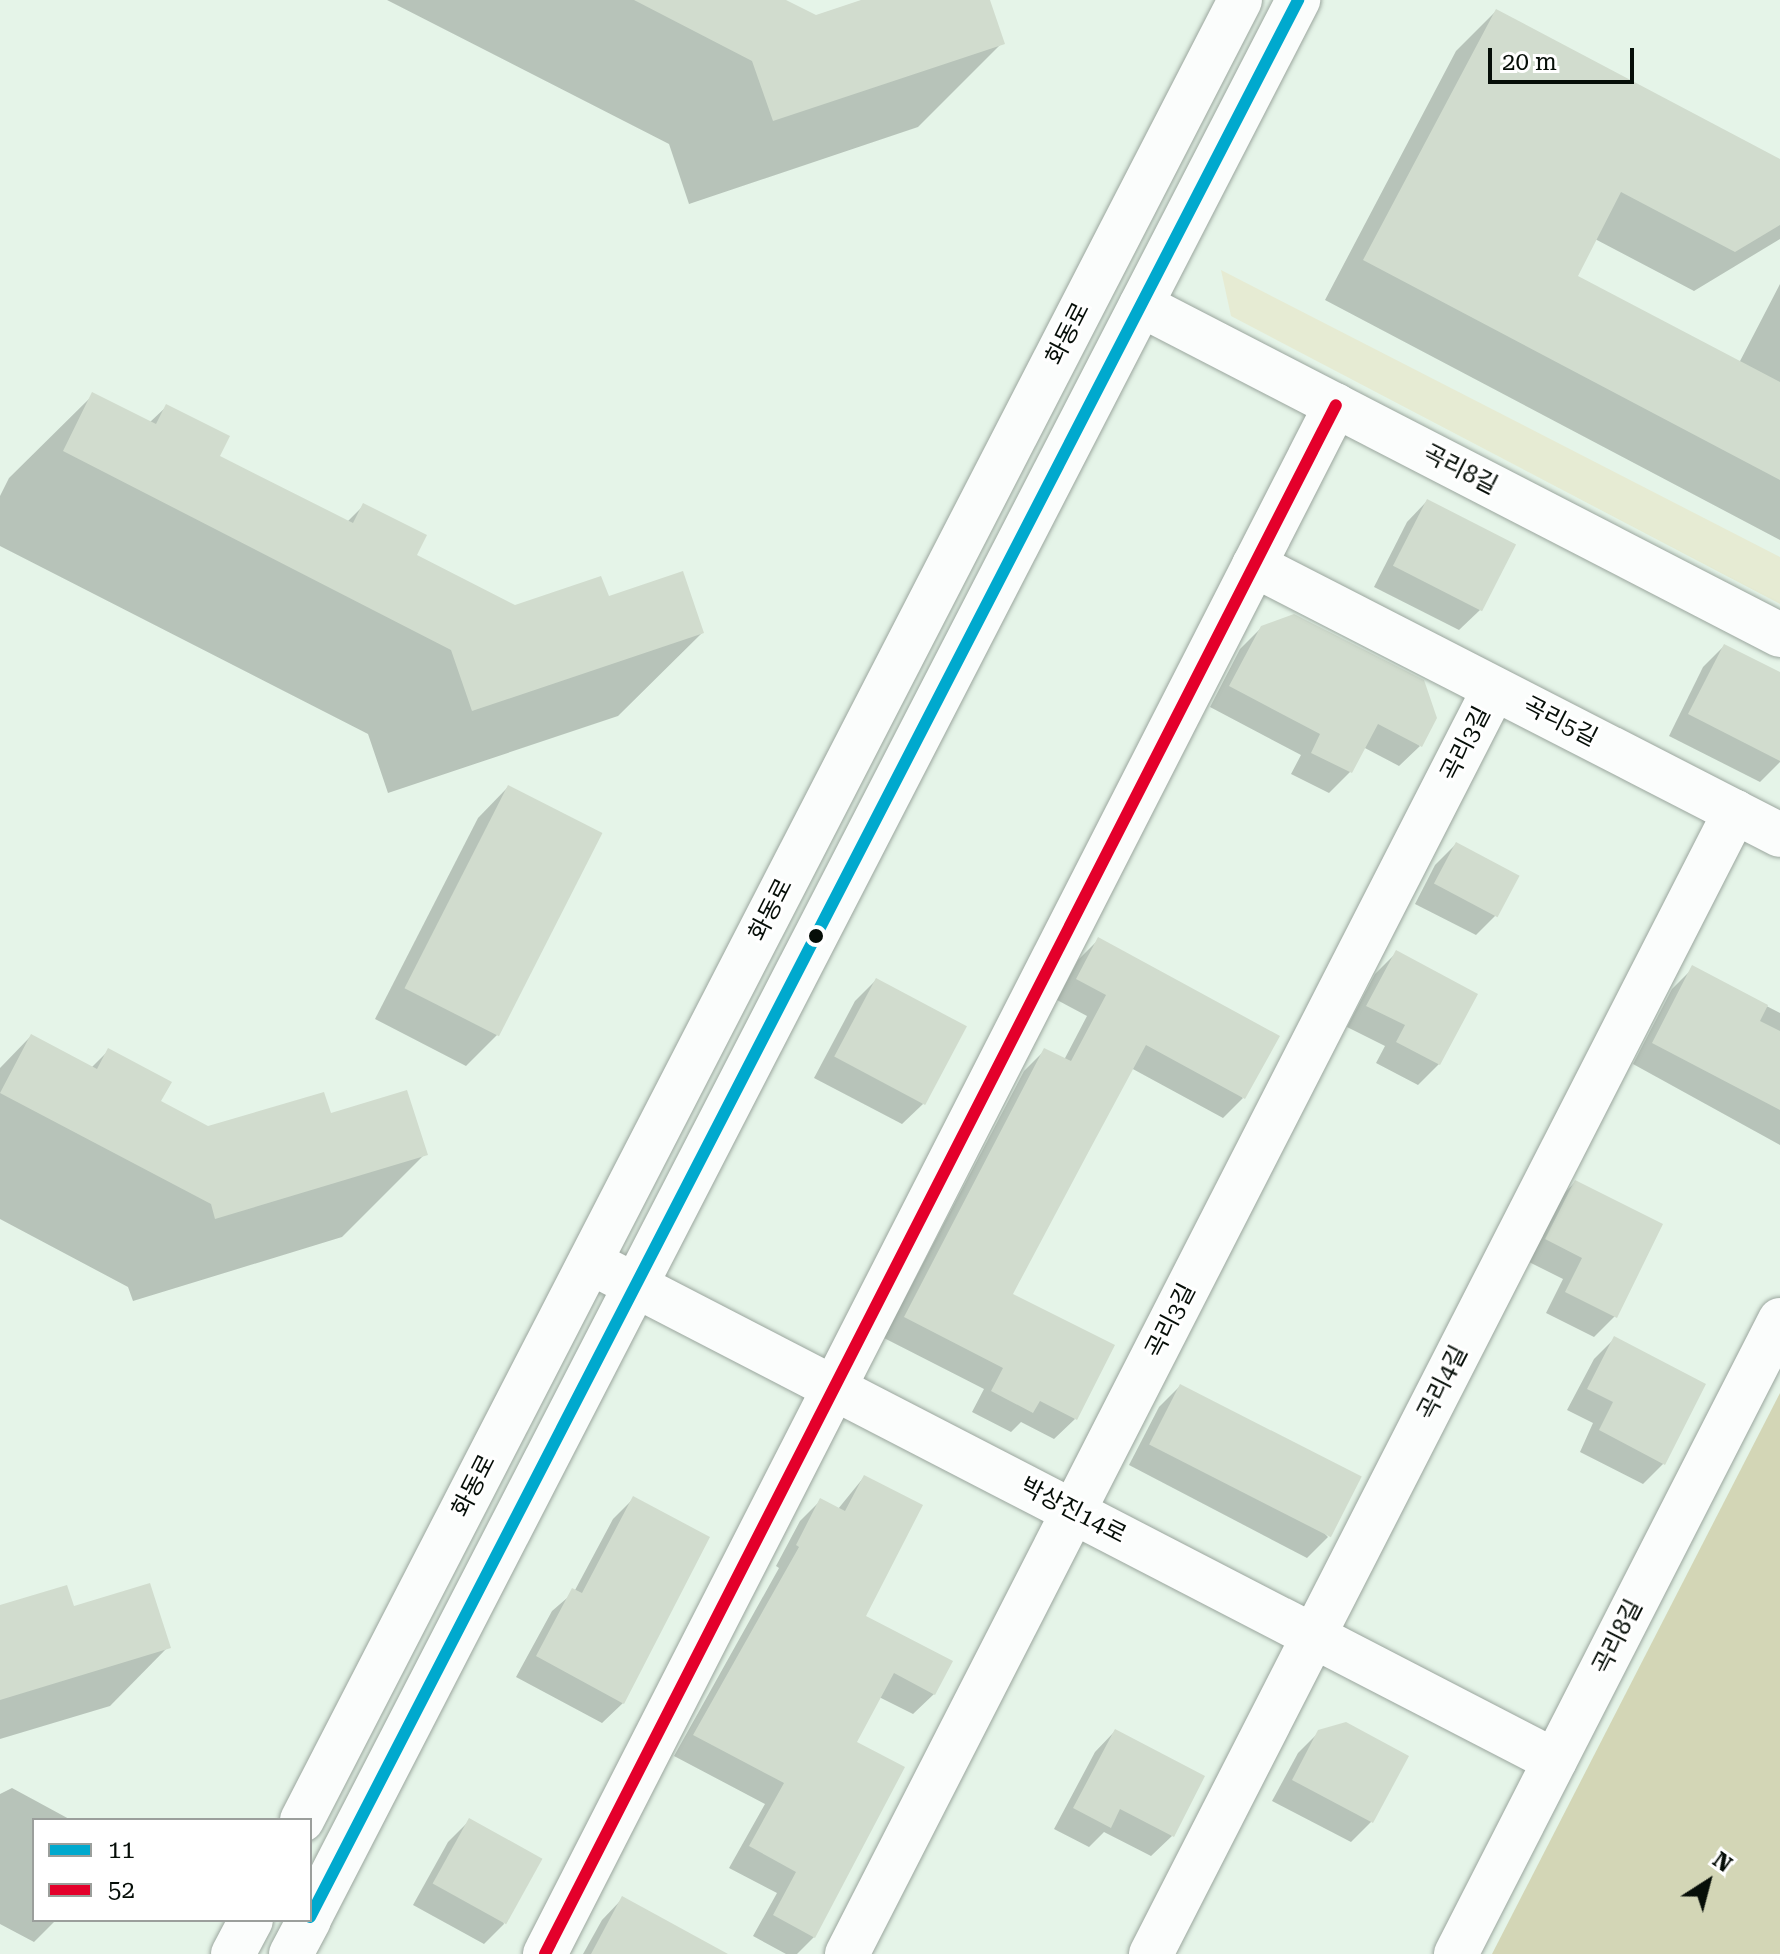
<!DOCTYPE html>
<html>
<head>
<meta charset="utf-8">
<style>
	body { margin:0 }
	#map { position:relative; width:1780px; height:1954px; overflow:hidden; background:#e5f4e8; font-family:"Roboto Serif","Noto Sans KR",serif }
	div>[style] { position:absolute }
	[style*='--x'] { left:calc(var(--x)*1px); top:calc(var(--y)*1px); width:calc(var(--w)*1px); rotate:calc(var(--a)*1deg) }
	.green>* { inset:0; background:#e6ebd3 }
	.forest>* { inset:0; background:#d3d6b6 }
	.shadow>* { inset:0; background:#0003 }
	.building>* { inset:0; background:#d1dcce; transform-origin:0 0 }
	.roads { filter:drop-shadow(0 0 2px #9ba69e) drop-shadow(0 0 2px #9ba69e) }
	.street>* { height:44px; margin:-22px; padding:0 22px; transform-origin:22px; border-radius:22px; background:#fbfdfc }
	.secondary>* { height:44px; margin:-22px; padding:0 22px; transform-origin:22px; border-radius:22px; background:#fbfdfc }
	.bus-1>* { height:12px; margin:-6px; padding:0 6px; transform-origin:6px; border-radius:6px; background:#00a9ce }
	.bus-2>* { height:12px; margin:-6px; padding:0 6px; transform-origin:6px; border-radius:6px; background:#e4002b }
	.dots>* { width:22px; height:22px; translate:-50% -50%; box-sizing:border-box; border:4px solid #fff; border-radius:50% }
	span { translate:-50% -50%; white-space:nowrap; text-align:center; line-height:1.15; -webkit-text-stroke:6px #fff; paint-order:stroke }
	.street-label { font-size:24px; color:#060e08 }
	.legend { position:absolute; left:32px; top:1818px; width:280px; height:104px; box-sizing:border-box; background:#fff; border:2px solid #9b9f9c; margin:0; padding:10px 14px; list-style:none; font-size:24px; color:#060e08 }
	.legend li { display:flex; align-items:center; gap:16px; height:40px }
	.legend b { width:40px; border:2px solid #9b9f9c }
	.north { position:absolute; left:1668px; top:1842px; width:80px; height:80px; -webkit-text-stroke:6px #fff; paint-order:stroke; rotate:36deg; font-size:22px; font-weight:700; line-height:32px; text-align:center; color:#060e08 }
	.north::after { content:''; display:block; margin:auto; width:28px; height:36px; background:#060e08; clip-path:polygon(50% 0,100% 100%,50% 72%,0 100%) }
	.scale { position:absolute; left:1488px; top:48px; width:146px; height:36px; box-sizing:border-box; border:4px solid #060e08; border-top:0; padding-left:10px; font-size:24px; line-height:28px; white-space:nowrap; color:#060e08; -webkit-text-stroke:6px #fff; paint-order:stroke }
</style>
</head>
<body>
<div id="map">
	<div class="green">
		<div style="clip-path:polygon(1221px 270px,1780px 557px,1780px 604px,1231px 316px)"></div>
	</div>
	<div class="forest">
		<div style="clip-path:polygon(1780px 1393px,1780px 1954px,1492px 1954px)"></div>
	</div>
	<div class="shadow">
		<div style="clip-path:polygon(387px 0,782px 0,816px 17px,868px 0,988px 0,1002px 43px,918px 127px,689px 204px,669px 144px)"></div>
		<div style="clip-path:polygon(1496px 11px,1780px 161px,1780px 239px,1694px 291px,1595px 239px,1575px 277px,1739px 363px,1780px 284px,1780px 540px,1325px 300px,1456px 51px)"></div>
		<div style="clip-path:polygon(93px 395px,149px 423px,167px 406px,218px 457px,347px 522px,364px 505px,414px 555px,515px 607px,608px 599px,702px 633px,618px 716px,388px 793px,368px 734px,0 546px,0 496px,9px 478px)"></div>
		<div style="clip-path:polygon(1427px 501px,1480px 610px,1459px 630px,1374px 587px,1407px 522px)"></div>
		<div style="clip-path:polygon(1262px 627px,1420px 746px,1399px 766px,1363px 747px,1350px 772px,1329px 793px,1291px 774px,1301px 755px,1210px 707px,1240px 649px)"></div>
		<div style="clip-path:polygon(1724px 646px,1780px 674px,1780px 762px,1760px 782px,1669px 736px,1703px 667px)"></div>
		<div style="clip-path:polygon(508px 787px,497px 1035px,466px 1066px,375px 1019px,478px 818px)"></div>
		<div style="clip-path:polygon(1456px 844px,1496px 915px,1476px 935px,1415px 904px,1435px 865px)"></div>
		<div style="clip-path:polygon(1099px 939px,1243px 1098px,1223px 1118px,1131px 1068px,1010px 1295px,1075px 1419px,1054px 1439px,1021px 1422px,1011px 1432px,972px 1412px,984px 1389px,884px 1338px,1024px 1071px,1045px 1050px,1064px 1060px,1087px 1016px,1057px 1000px,1078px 960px)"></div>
		<div style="clip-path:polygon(1396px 953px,1439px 1064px,1418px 1085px,1376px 1063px,1385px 1046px,1347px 1027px,1375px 974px)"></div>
		<div style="clip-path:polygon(1693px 968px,1780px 1013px,1780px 1145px,1633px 1064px,1672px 989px)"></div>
		<div style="clip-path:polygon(876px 980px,923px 1104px,902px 1124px,814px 1078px,855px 1001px)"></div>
		<div style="clip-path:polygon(31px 1036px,91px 1068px,108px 1051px,158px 1102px,208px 1128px,330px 1115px,425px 1154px,342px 1237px,133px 1301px,128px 1287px,0 1219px,0 1068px)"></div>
		<div style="clip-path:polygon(1575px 1182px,1615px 1316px,1594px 1337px,1546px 1313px,1563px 1279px,1525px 1260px,1555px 1203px)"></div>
		<div style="clip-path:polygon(1615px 1338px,1664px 1463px,1643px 1484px,1580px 1452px,1593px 1423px,1567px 1410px,1594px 1359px)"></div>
		<div style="clip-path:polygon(1180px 1386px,1328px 1537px,1307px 1558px,1129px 1465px,1159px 1407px)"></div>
		<div style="clip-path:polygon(864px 1477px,864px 1616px,934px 1694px,913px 1714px,879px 1697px,855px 1743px,814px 1937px,797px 1954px,786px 1954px,753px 1936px,777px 1893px,729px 1868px,765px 1804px,674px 1756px,779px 1568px,776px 1566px,800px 1521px,821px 1500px,838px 1509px)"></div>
		<div style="clip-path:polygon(633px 1499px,623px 1703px,602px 1723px,516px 1677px,552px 1611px,574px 1592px,613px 1519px)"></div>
		<div style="clip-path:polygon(0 1607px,72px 1608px,168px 1647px,110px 1706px,0 1739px)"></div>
		<div style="clip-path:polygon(1115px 1731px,1172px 1836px,1151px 1856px,1104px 1832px,1089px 1847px,1054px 1829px,1095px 1752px)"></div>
		<div style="clip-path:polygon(1319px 1732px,1372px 1821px,1351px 1842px,1272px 1801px,1298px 1753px)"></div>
		<div style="clip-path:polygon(12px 1788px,71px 1820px,34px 1820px,34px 1920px,56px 1920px,34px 1942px,0 1924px,0 1794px)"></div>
		<div style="clip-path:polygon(469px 1821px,504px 1924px,484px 1944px,413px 1905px,448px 1842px)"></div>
		<div style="clip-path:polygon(622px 1899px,666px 1954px,583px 1954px,602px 1920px)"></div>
	</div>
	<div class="building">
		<div style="clip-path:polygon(634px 0,786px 0,816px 15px,861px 0,990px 0,1005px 44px,773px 121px,752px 61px)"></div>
		<div style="clip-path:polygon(1496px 9px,1780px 159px,1780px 225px,1735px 252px,1621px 192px,1578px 276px,1780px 382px,1780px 480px,1363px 260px)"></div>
		<div style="clip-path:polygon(92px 392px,156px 424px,166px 404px,230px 436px,220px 456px,353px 523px,363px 503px,427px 535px,417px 555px,515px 605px,601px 576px,609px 596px,683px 571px,704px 633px,472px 711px,451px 650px,63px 451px)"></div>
		<div style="left:1427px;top:499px;width:100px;height:75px;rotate:27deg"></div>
		<div style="clip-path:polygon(1294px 614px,1424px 680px,1437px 718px,1422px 747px,1378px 724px,1352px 773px,1311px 753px,1320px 734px,1229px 686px,1261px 626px)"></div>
		<div style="clip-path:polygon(1724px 644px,1780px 672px,1780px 761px,1688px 714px)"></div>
		<div style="left:508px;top:785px;width:106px;height:228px;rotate:27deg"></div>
		<div style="left:1456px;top:842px;width:72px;height:47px;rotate:28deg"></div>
		<div style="clip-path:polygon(1098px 937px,1280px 1036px,1245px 1099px,1146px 1045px,1089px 1151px,1013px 1294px,1115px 1345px,1077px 1420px,1040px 1401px,1033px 1413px,991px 1391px,1003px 1368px,904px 1317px,1044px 1048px,1071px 1061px,1106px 995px,1076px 979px)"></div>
		<div style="clip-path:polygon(1396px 950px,1478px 994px,1440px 1065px,1396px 1042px,1405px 1025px,1366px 1006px)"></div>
		<div style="clip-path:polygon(1692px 965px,1768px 1005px,1760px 1021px,1780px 1031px,1780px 1110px,1652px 1043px)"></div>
		<div style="left:876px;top:978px;width:103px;height:89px;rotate:28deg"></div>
		<div style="clip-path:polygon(31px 1034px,97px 1069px,108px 1048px,172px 1082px,161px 1101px,208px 1126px,324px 1092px,331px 1113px,407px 1090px,428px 1155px,215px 1219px,211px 1204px,0 1093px)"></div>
		<div style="clip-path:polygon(1575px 1180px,1663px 1224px,1617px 1318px,1565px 1292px,1582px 1258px,1545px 1239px)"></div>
		<div style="clip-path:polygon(1614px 1336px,1706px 1384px,1665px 1465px,1599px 1430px,1613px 1402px,1587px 1389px)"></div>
		<div style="left:1180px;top:1384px;width:204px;height:68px;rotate:27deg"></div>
		<div style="clip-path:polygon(864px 1475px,923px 1505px,866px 1616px,953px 1661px,935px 1695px,894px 1673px,857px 1742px,905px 1767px,815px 1938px,773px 1915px,796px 1872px,749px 1846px,784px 1783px,693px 1735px,799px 1547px,796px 1545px,820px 1498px,845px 1511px)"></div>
		<div style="clip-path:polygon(633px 1496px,710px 1537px,624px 1704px,536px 1656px,572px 1588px,582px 1593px)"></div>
		<div style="clip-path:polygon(150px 1583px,171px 1648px,0 1700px,0 1605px,67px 1585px,74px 1606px)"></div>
		<div style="clip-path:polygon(1346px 1722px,1409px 1756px,1373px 1823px,1292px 1780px,1318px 1730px)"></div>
		<div style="clip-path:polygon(1115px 1729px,1205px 1776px,1174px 1837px,1120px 1809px,1111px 1828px,1073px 1808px)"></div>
		<div style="left:469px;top:1818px;width:84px;height:75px;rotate:29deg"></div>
		<div style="clip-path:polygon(622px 1896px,728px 1954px,591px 1954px)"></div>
	</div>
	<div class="roads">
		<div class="street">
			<div style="--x:1141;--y:305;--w:719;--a:27.31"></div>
			<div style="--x:1254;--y:565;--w:591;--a:27.17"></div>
			<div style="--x:590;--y:1262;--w:1086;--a:27.34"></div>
			<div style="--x:545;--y:1954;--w:1739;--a:-62.95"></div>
			<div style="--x:847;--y:1954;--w:1421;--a:-62.91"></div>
			<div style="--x:1151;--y:1954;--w:1283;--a:-62.92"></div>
			<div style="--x:1456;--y:1954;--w:712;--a:-62.93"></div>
		</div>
		<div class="secondary">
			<div style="--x:302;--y:1820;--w:2047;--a:-62.73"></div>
			<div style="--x:310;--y:1917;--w:2157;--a:-62.73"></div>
			<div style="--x:233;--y:1954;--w:38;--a:-62"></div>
			<div style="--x:291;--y:1954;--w:38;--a:-62"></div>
		</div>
	</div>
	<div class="bus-1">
		<div style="--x:310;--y:1917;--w:2157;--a:-62.73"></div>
	</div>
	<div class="bus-2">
		<div style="--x:545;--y:1954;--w:1739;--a:-62.95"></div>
	</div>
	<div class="dots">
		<div style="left:816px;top:936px;background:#060e08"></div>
	</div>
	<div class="street-label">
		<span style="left:1068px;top:334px;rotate:-63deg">화동로</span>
		<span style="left:1460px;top:470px;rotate:27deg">곡리8길</span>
		<span style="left:1560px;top:722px;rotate:27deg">곡리5길</span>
		<span style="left:1466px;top:744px;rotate:-63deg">곡리3길</span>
		<span style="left:771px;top:910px;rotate:-63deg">화동로</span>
		<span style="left:1171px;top:1321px;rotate:-63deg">곡리3길</span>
		<span style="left:1443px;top:1383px;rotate:-63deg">곡리4길</span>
		<span style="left:474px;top:1486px;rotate:-63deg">화동로</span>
		<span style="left:1073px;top:1511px;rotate:27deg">박상진14로</span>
		<span style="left:1618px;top:1637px;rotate:-63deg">곡리8길</span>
	</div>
	<ul class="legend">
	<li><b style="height:10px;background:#00a9ce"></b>11</li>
	<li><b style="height:10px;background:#e4002b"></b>52</li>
	</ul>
	<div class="north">N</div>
	<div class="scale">20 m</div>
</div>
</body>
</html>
